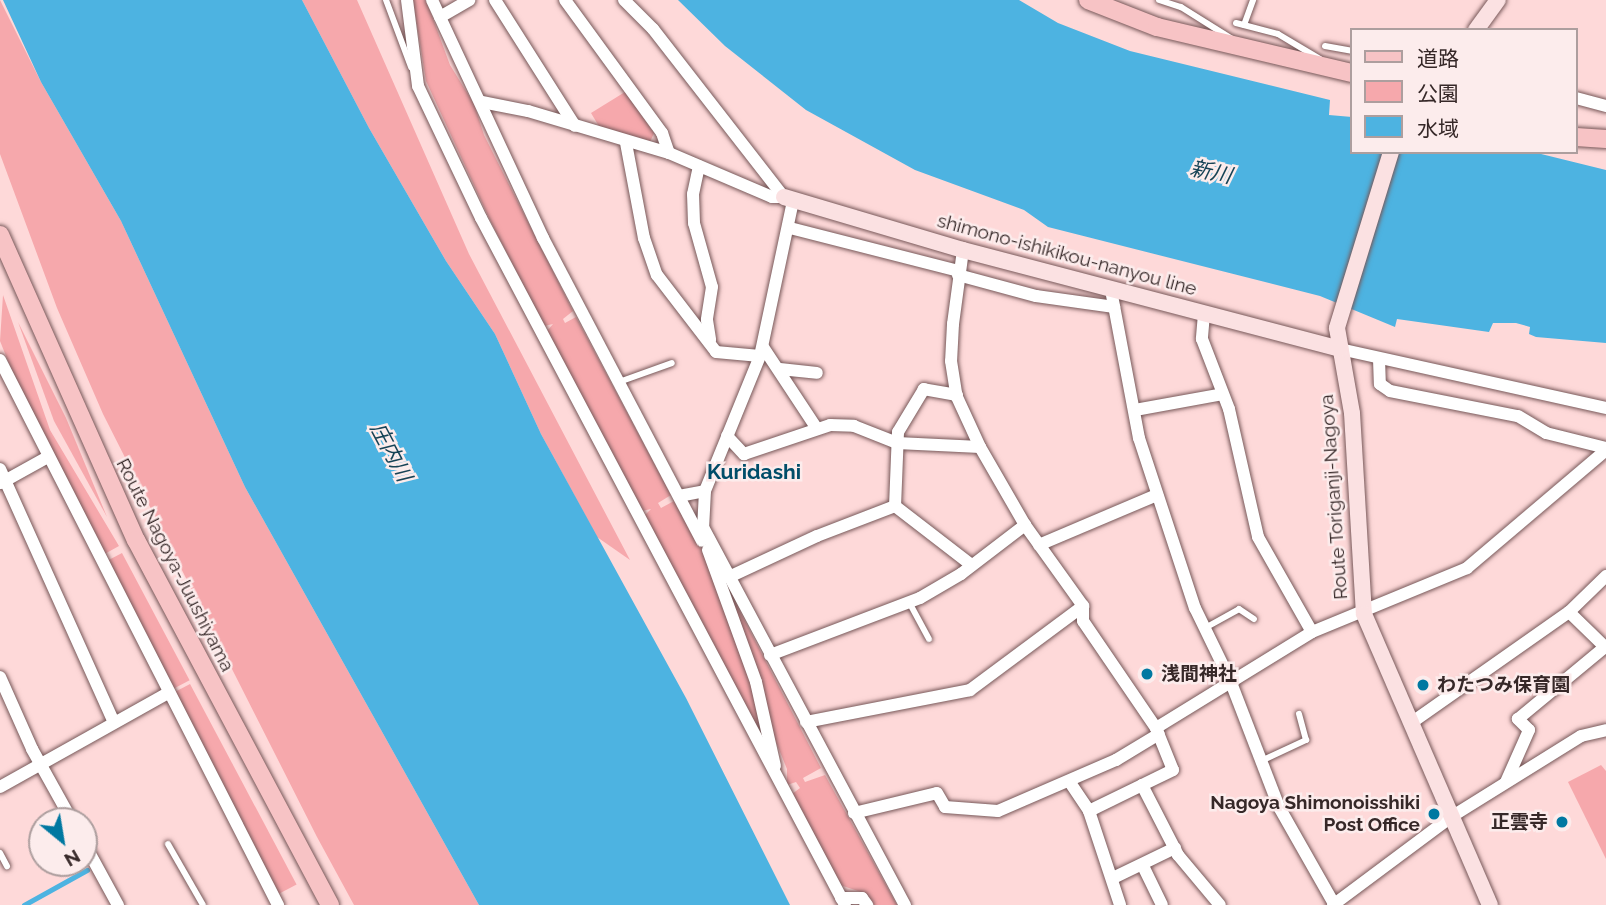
<!DOCTYPE html>
<html>
<head>
<meta charset="utf-8">
<style>
	body { margin:0 }
	#map { position:relative; width:1606px; height:905px; overflow:hidden; background:#fed9d9; font-family:Raleway,"Noto Sans JP",sans-serif }
	div>[style] { position:absolute }
	[style*='--x'] { left:calc(var(--x)*1px); top:calc(var(--y)*1px); width:calc(var(--w)*1px); rotate:calc(var(--a)*1deg) }
	.green>* { inset:0; background:#f6a8ac; transform-origin:0 0 }
	.water>* { inset:0; background:#4db3e1 }
	.stream>* { height:4.5px; margin:-2.25px; padding:0 2.25px; transform-origin:2.25px; border-radius:2.25px; background:#4db3e1 }
	.roads { filter:drop-shadow(0 0 2px #775859) drop-shadow(0 0 2px #775859) }
	.service>* { height:6px; margin:-3px; padding:0 3px; transform-origin:3px; border-radius:3px; background:#fff }
	.minor>* { height:12px; margin:-6px; padding:0 6px; transform-origin:6px; border-radius:6px; background:#fff }
	.secondary>* { height:16px; margin:-8px; padding:0 8px; transform-origin:8px; border-radius:8px; background:#fbe1e2 }
	.primary>* { height:18px; margin:-9px; padding:0 9px; transform-origin:9px; border-radius:9px; background:#f7c3c5 }
	.dots>* { width:19px; height:19px; translate:-50% -50%; box-sizing:border-box; border:4px solid #fcecec; border-radius:50% }
	span { translate:-50% -50%; white-space:nowrap; text-align:center; line-height:1.15; -webkit-text-stroke:5px #fcecec; paint-order:stroke }
	.street-label { font-size:19px; color:#362828 }
	.poi-label { font-size:19px; color:#362828; font-weight:700 }
	.left { translate:0 -50%; text-align:left }
	.right { translate:-100% -50%; text-align:right }
	.water-label { font-size:21px; color:#174356; font-style:italic }
	.neighbourhood-label { font-size:21px; color:#004d69; font-weight:700 }
	.legend { position:absolute; left:1350px; top:28px; width:228px; height:126px; box-sizing:border-box; background:#fcecec; border:2px solid #ad9e9e; margin:0; padding:9px 12px; list-style:none; font-size:21px; color:#362828 }
	.legend li { display:flex; align-items:center; gap:14px; height:35px }
	.legend b { width:35px; border:2px solid #ad9e9e }
	.north { position:absolute; left:28px; top:807px; width:70px; height:70px; box-sizing:border-box; background:#fcecec; border:2px solid #ad9e9e; border-radius:50%; rotate:150deg; font-size:19px; font-weight:700; line-height:28px; text-align:center; color:#362828 }
	.north::after { content:''; display:block; margin:auto; width:24px; height:32px; background:#0078a1; clip-path:polygon(50% 0,100% 100%,50% 72%,0 100%) }
</style>
</head>
<body>
<div id="map">
	<div class="green">
		<div style="clip-path:polygon(0 0,41px 82px,121px 221px,245px 487px,479px 905px,354px 905px,317px 837px,103px 414px,57px 308px,0 154px)"></div>
		<div style="clip-path:polygon(302px 0,357px 0,469px 254px,630px 560px,597px 537px,541px 434px,495px 334px,446px 261px,369px 128px)"></div>
		<div style="clip-path:polygon(413px 0,425px 0,429px 8px,450px 65px,474px 104px,484px 135px,573px 311px,563px 319px,565px 323px,576px 317px,671px 495px,658px 503px,661px 508px,674px 501px,705px 556px,752px 683px,771px 752px,644px 516px,651px 509px,642px 511px,547px 331px,553px 324px,544px 326px,490px 220px,426px 81px)"></div>
		<div style="clip-path:polygon(625px 92px,654px 133px,650px 142px,600px 128px,591px 113px)"></div>
		<div style="clip-path:polygon(3px 295px,50px 430px,119px 546px,101px 556px,26px 406px,0 341px)"></div>
		<div style="clip-path:polygon(18px 322px,66px 418px,107px 517px,54px 421px)"></div>
		<div style="left:122px;top:553px;width:144px;height:21px;rotate:62deg"></div>
		<div style="clip-path:polygon(720px 573px,821px 768px,803px 778px,805px 782px,825px 775px,897px 905px,874px 905px,867px 894px,840px 885px,792px 794px,800px 788px,796px 782px,787px 785px,787px 769px,762px 708px)"></div>
		<div style="left:190px;top:684px;width:227px;height:21px;rotate:62deg"></div>
		<div style="clip-path:polygon(1601px 765px,1606px 771px,1606px 859px,1568px 782px)"></div>
	</div>
	<div class="water">
		<div style="clip-path:polygon(3px 0,302px 0,369px 128px,446px 261px,495px 334px,541px 434px,686px 698px,790px 905px,479px 905px,245px 487px,121px 221px,41px 82px)"></div>
		<div style="clip-path:polygon(678px 0,1019px 0,1058px 23px,1130px 51px,1330px 100px,1329px 115px,1352px 117px,1352px 152px,1533px 152px,1606px 170px,1606px 343px,1536px 337px,1529px 334px,1530px 327px,1516px 323px,1493px 323px,1489px 332px,1397px 319px,1395px 327px,1320px 296px,1048px 227px,1024px 210px,915px 170px,806px 110px,725px 46px)"></div>
	</div>
	<div class="stream">
		<div style="--x:24;--y:905;--w:72;--a:-29.1"></div>
	</div>
	<div class="roads">
		<div class="service">
			<div style="--x:386;--y:0;--w:72;--a:69.5"></div>
			<div style="--x:1159;--y:0;--w:23;--a:18"></div>
			<div style="--x:1181;--y:7;--w:60;--a:32.1"></div>
			<div style="--x:1236;--y:23;--w:43;--a:14.7"></div>
			<div style="--x:1278;--y:34;--w:49;--a:30.8"></div>
			<div style="--x:1244;--y:25;--w:27;--a:-70"></div>
			<div style="--x:1325;--y:46;--w:27;--a:10"></div>
			<div style="--x:619;--y:382;--w:56;--a:-19.7"></div>
			<div style="--x:909;--y:602;--w:42;--a:61.6"></div>
			<div style="--x:1205;--y:628;--w:39;--a:-29"></div>
			<div style="--x:1239;--y:609;--w:18;--a:34"></div>
			<div style="--x:1261;--y:761;--w:50;--a:-25"></div>
			<div style="--x:1306;--y:740;--w:27;--a:-105"></div>
			<div style="--x:168;--y:844;--w:70;--a:60.2"></div>
			<div style="--x:0;--y:853;--w:15;--a:62"></div>
		</div>
		<div class="minor">
			<div style="--x:407;--y:0;--w:87;--a:82.7"></div>
			<div style="--x:418;--y:86;--w:146;--a:64.5"></div>
			<div style="--x:481;--y:218;--w:777;--a:62.08"></div>
			<div style="--x:432;--y:0;--w:263;--a:65"></div>
			<div style="--x:543;--y:238;--w:342;--a:62.3"></div>
			<div style="--x:495;--y:0;--w:149;--a:57.6"></div>
			<div style="--x:565;--y:0;--w:165;--a:53.9"></div>
			<div style="--x:662;--y:133;--w:21;--a:71"></div>
			<div style="--x:624;--y:0;--w:41;--a:45"></div>
			<div style="--x:653;--y:29;--w:213;--a:52.1"></div>
			<div style="--x:440;--y:17;--w:34;--a:-30"></div>
			<div style="--x:1576;--y:98;--w:31;--a:15"></div>
			<div style="--x:482;--y:102;--w:47;--a:11.1"></div>
			<div style="--x:528;--y:111;--w:147;--a:16.6"></div>
			<div style="--x:669;--y:153;--w:112;--a:23.1"></div>
			<div style="--x:772;--y:197;--w:12;--a:0"></div>
			<div style="--x:626;--y:143;--w:97;--a:79.3"></div>
			<div style="--x:644;--y:238;--w:39;--a:71"></div>
			<div style="--x:657;--y:275;--w:97;--a:52.5"></div>
			<div style="--x:716;--y:352;--w:44;--a:5.2"></div>
			<div style="--x:699;--y:166;--w:29;--a:102"></div>
			<div style="--x:693;--y:194;--w:29;--a:88"></div>
			<div style="--x:694;--y:223;--w:66;--a:74.3"></div>
			<div style="--x:712;--y:287;--w:33;--a:99"></div>
			<div style="--x:707;--y:320;--w:20;--a:81"></div>
			<div style="--x:793;--y:201;--w:158;--a:102"></div>
			<div style="--x:760;--y:356;--w:146;--a:112.2"></div>
			<div style="--x:705;--y:491;--w:36;--a:93"></div>
			<div style="--x:703;--y:527;--w:429;--a:61.9"></div>
			<div style="--x:790;--y:228;--w:174;--a:14.3"></div>
			<div style="--x:963;--y:250;--w:75;--a:97.7"></div>
			<div style="--x:953;--y:324;--w:37;--a:93"></div>
			<div style="--x:951;--y:361;--w:36;--a:81"></div>
			<div style="--x:957;--y:397;--w:55;--a:65.3"></div>
			<div style="--x:980;--y:447;--w:90;--a:60"></div>
			<div style="--x:1025;--y:525;--w:100;--a:54.4"></div>
			<div style="--x:1083;--y:606;--w:15;--a:90"></div>
			<div style="--x:1083;--y:621;--w:130;--a:55.7"></div>
			<div style="--x:1156;--y:728;--w:45;--a:68"></div>
			<div style="--x:1173;--y:770;--w:34;--a:154"></div>
			<div style="--x:1142;--y:785;--w:79;--a:62.8"></div>
			<div style="--x:1178;--y:855;--w:65;--a:50"></div>
			<div style="--x:958;--y:275;--w:81;--a:15.1"></div>
			<div style="--x:1036;--y:296;--w:79;--a:8"></div>
			<div style="--x:1111;--y:290;--w:151;--a:79.3"></div>
			<div style="--x:1139;--y:438;--w:179;--a:71.8"></div>
			<div style="--x:1195;--y:608;--w:80;--a:64.1"></div>
			<div style="--x:1230;--y:680;--w:136;--a:68.9"></div>
			<div style="--x:1279;--y:807;--w:112;--a:60.4"></div>
			<div style="--x:1204;--y:314;--w:25;--a:95"></div>
			<div style="--x:1202;--y:339;--w:75;--a:68.9"></div>
			<div style="--x:1229;--y:409;--w:131;--a:77.2"></div>
			<div style="--x:1258;--y:537;--w:109;--a:60.4"></div>
			<div style="--x:763;--y:347;--w:98;--a:56.6"></div>
			<div style="--x:1340;--y:349;--w:272;--a:12.5"></div>
			<div style="--x:1379;--y:359;--w:25;--a:88"></div>
			<div style="--x:1380;--y:384;--w:12;--a:35"></div>
			<div style="--x:1390;--y:391;--w:130;--a:11.1"></div>
			<div style="--x:1518;--y:416;--w:33;--a:31"></div>
			<div style="--x:1546;--y:433;--w:62;--a:14"></div>
			<div style="--x:0;--y:360;--w:612;--a:62.97"></div>
			<div style="--x:780;--y:369;--w:37;--a:6"></div>
			<div style="--x:957;--y:395;--w:34;--a:-170"></div>
			<div style="--x:924;--y:389;--w:50;--a:121.2"></div>
			<div style="--x:898;--y:432;--w:74;--a:92.3"></div>
			<div style="--x:895;--y:506;--w:95;--a:37.7"></div>
			<div style="--x:1135;--y:410;--w:89;--a:-10.3"></div>
			<div style="--x:727;--y:436;--w:25;--a:47"></div>
			<div style="--x:744;--y:454;--w:91;--a:-18.6"></div>
			<div style="--x:830;--y:425;--w:24;--a:2"></div>
			<div style="--x:854;--y:426;--w:46;--a:21.6"></div>
			<div style="--x:897;--y:443;--w:83;--a:2.8"></div>
			<div style="--x:0;--y:469;--w:278;--a:65.8"></div>
			<div style="--x:1;--y:483;--w:51;--a:-29.1"></div>
			<div style="--x:679;--y:496;--w:26;--a:-11"></div>
			<div style="--x:1039;--y:545;--w:128;--a:-23"></div>
			<div style="--x:708;--y:550;--w:140;--a:70"></div>
			<div style="--x:756;--y:682;--w:86;--a:77.3"></div>
			<div style="--x:729;--y:577;--w:97;--a:-25"></div>
			<div style="--x:817;--y:536;--w:84;--a:-21"></div>
			<div style="--x:1569;--y:612;--w:52;--a:44.2"></div>
			<div style="--x:770;--y:655;--w:160;--a:-20.8"></div>
			<div style="--x:920;--y:598;--w:48;--a:-30.3"></div>
			<div style="--x:961;--y:574;--w:81;--a:-37.4"></div>
			<div style="--x:0;--y:677;--w:79;--a:66"></div>
			<div style="--x:32;--y:749;--w:82;--a:60.9"></div>
			<div style="--x:806;--y:722;--w:167;--a:-11"></div>
			<div style="--x:970;--y:690;--w:141;--a:-36.6"></div>
			<div style="--x:1411;--y:723;--w:193;--a:-35.1"></div>
			<div style="--x:1569;--y:612;--w:52;--a:-44.2"></div>
			<div style="--x:1156;--y:728;--w:183;--a:-31.6"></div>
			<div style="--x:1312;--y:632;--w:168;--a:-22.4"></div>
			<div style="--x:1467;--y:568;--w:182;--a:-40.3"></div>
			<div style="--x:1069;--y:781;--w:36;--a:56"></div>
			<div style="--x:1089;--y:811;--w:99;--a:71.7"></div>
			<div style="--x:1506;--y:782;--w:57;--a:-66.1"></div>
			<div style="--x:1529;--y:730;--w:16;--a:-135"></div>
			<div style="--x:1518;--y:719;--w:113;--a:-39.6"></div>
			<div style="--x:0;--y:787;--w:193;--a:-29.2"></div>
			<div style="--x:1089;--y:811;--w:59;--a:-26.1"></div>
			<div style="--x:854;--y:813;--w:85;--a:-13.5"></div>
			<div style="--x:937;--y:793;--w:16;--a:60"></div>
			<div style="--x:945;--y:807;--w:53;--a:4.3"></div>
			<div style="--x:998;--y:811;--w:129;--a:-23.4"></div>
			<div style="--x:1116;--y:760;--w:50;--a:-31.2"></div>
			<div style="--x:84;--y:843;--w:71;--a:61.3"></div>
			<div style="--x:1143;--y:866;--w:43;--a:64"></div>
			<div style="--x:1113;--y:878;--w:69;--a:-25.8"></div>
			<div style="--x:841;--y:898;--w:21;--a:0"></div>
			<div style="--x:862;--y:898;--w:9;--a:54"></div>
			<div style="--x:1333;--y:905;--w:147;--a:-36.7"></div>
			<div style="--x:1451;--y:817;--w:153;--a:-31.9"></div>
			<div style="--x:1581;--y:736;--w:26;--a:-13"></div>
		</div>
		<div class="secondary">
			<div style="--x:1476;--y:30;--w:37;--a:-54"></div>
			<div style="--x:1391;--y:152;--w:184;--a:107.1"></div>
			<div style="--x:1337;--y:328;--w:86;--a:80"></div>
			<div style="--x:1352;--y:413;--w:201;--a:86.6"></div>
			<div style="--x:1364;--y:614;--w:317;--a:66.6"></div>
			<div style="--x:784;--y:197;--w:187;--a:16.5"></div>
			<div style="--x:963;--y:250;--w:390;--a:14.7"></div>
		</div>
		<div class="primary">
			<div style="--x:1088;--y:0;--w:74;--a:21.4"></div>
			<div style="--x:1157;--y:27;--w:200;--a:13.3"></div>
			<div style="--x:1576;--y:137;--w:30;--a:4"></div>
			<div style="--x:0;--y:235;--w:334;--a:66"></div>
			<div style="--x:136;--y:540;--w:413;--a:62"></div>
		</div>
	</div>
	<div class="dots">
		<div style="left:1147px;top:674px;background:#0078a1"></div>
		<div style="left:1423px;top:685px;background:#0078a1"></div>
		<div style="left:1434px;top:814px;background:#0078a1"></div>
		<div style="left:1562px;top:822px;background:#0078a1"></div>
	</div>
	<div class="street-label">
		<span style="left:1067px;top:255px;rotate:15deg">shimono-ishikikou-nanyou line</span>
		<span style="left:1334px;top:497px;rotate:-94deg">Route Toriganji-Nagoya</span>
		<span style="left:175px;top:565px;rotate:63deg">Route Nagoya-Juushiyama</span>
	</div>
	<div class="poi-label">
		<span class="left" style="left:1161px;top:674px">浅間神社</span>
		<span class="left" style="left:1437px;top:685px">わたつみ保育園</span>
		<span class="right" style="left:1420px;top:814px">Nagoya Shimonoisshiki<br>Post Office</span>
		<span class="right" style="left:1548px;top:822px">正雲寺</span>
	</div>
	<div class="water-label">
		<span style="left:1211px;top:172px;rotate:12deg">新川</span>
		<span style="left:391px;top:452px;rotate:62deg">庄内川</span>
	</div>
	<div class="neighbourhood-label">
		<span style="left:754px;top:472px">Kuridashi</span>
	</div>
	<ul class="legend">
	<li><b style="height:9px;background:#f7c3c5"></b>道路</li>
	<li><b style="height:19px;background:#f6a8ac"></b>公園</li>
	<li><b style="height:19px;background:#4db3e1"></b>水域</li>
	</ul>
	<div class="north">N</div>
</div>
</body>
</html>
